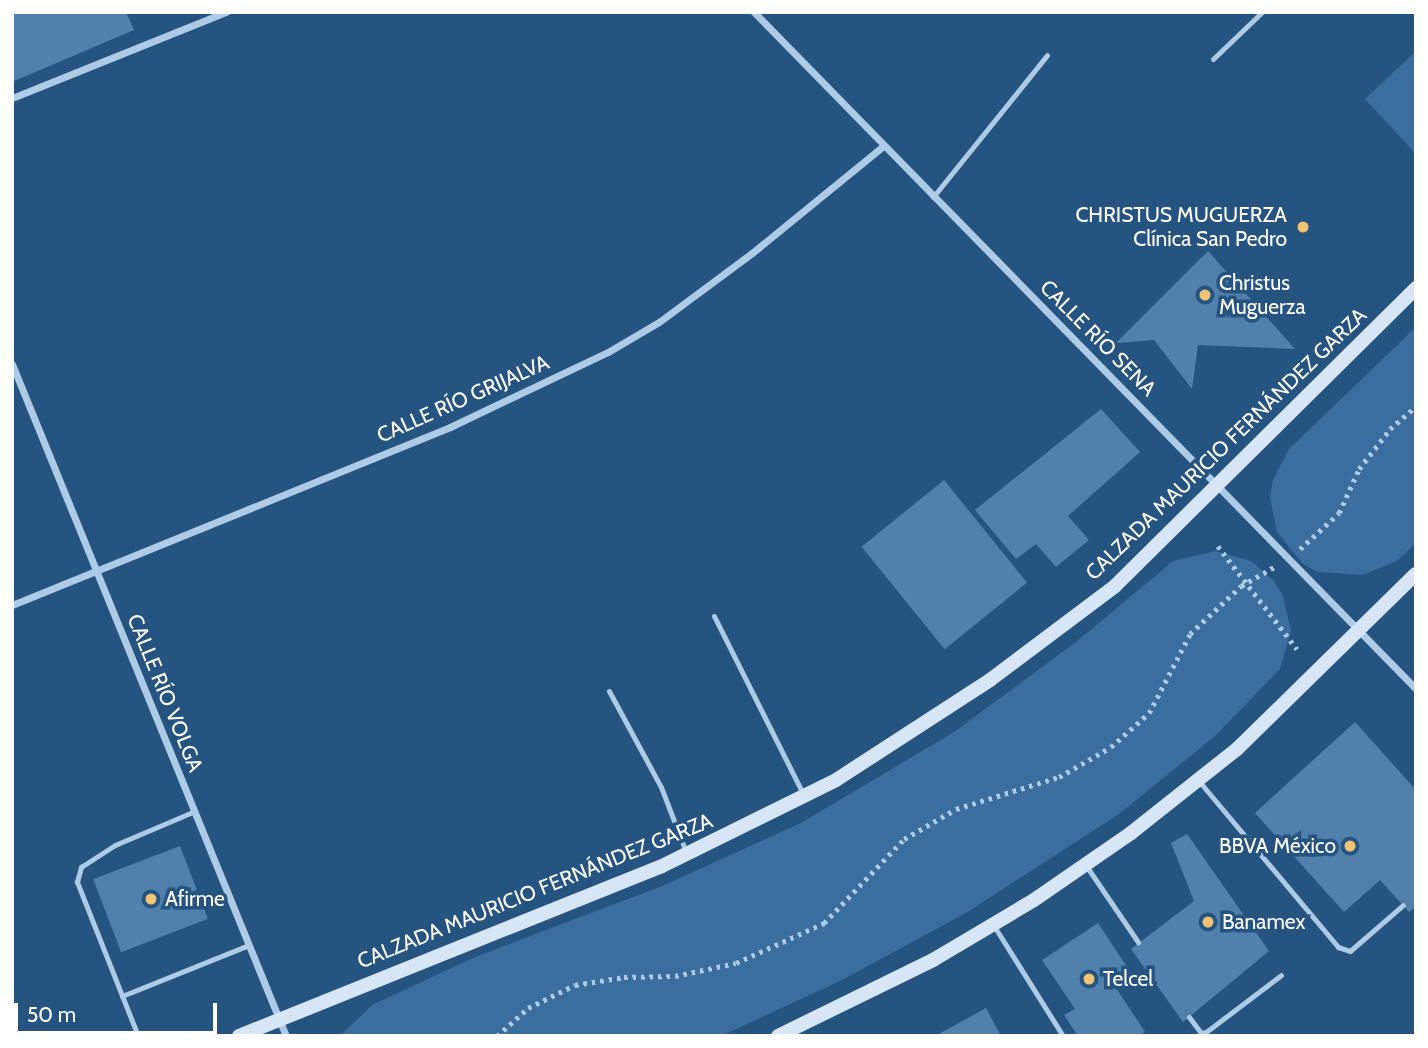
<!DOCTYPE html>
<html>
<head>
<meta charset="utf-8">
<style>
	body { margin:0 }
	#map { position:relative; width:1428px; height:1048px; overflow:hidden; background:#255481; font-family:Cabin,sans-serif }
	div>[style] { position:absolute }
	[style*='--x'] { left:calc(var(--x)*1px); top:calc(var(--y)*1px); width:calc(var(--w)*1px); rotate:calc(var(--a)*1deg) }
	.green>* { inset:0; background:#396e9f }
	.building>* { inset:0; background:#5180ac; transform-origin:0 0 }
	.path>* { height:4.5px; margin-top:-2.25px; transform-origin:0; background:repeating-linear-gradient(90deg,#adcbe7 0 3.5px,transparent 0 8.5px) }
	.lane>* { height:5px; margin:-2.5px; padding:0 2.5px; transform-origin:2.5px; border-radius:2.5px; background:#adcbe7 }
	.street>* { height:7px; margin:-3.5px; padding:0 3.5px; transform-origin:3.5px; border-radius:3.5px; background:#adcbe7 }
	.secondary>* { height:14px; margin:-7px; padding:0 7px; transform-origin:7px; border-radius:7px; background:#d6e6f6 }
	.dots>* { width:19px; height:19px; translate:-50% -50%; box-sizing:border-box; border:4px solid #255481; border-radius:50% }
	span { translate:-50% -50%; white-space:nowrap; text-align:center; line-height:1.15; -webkit-text-stroke:7px #255481; paint-order:stroke }
	.poi-label { font-size:21px; color:#fff }
	.right { translate:-100% -50%; text-align:right }
	.left { translate:0 -50%; text-align:left }
	.street-label { font-size:21px; color:#fff }
	.frame { position:absolute; inset:0; border:14px solid #fff; pointer-events:none }
	.scale { position:absolute; left:14px; top:1003px; width:203px; height:32px; box-sizing:border-box; border:4px solid #fff; border-top:0; padding-left:9px; font-size:21px; line-height:24px; white-space:nowrap; color:#fff; -webkit-text-stroke:5px #255481; paint-order:stroke }
</style>
</head>
<body>
<div id="map">
	<div class="green">
		<div style="clip-path:polygon(1416px 51px,1416px 154px,1365px 99px)"></div>
		<div style="clip-path:polygon(1416px 327px,1416px 543px,1397px 561px,1363px 575px,1318px 572px,1303px 564px,1277px 532px,1270px 498px,1273px 480px,1289px 449px)"></div>
		<div style="clip-path:polygon(1215px 551px,1251px 561px,1274px 581px,1283px 596px,1291px 631px,1280px 669px,1214px 737px,1119px 814px,966px 913px,840px 981px,721px 1036px,340px 1036px,372px 1005px,475px 957px,662px 886px,801px 823px,954px 732px,1076px 642px,1173px 561px)"></div>
	</div>
	<div class="building">
		<div style="clip-path:polygon(12px 12px,126px 12px,134px 30px,12px 82px)"></div>
		<div style="clip-path:polygon(1208px 251px,1295px 349px,1198px 345px,1192px 389px,1154px 340px,1116px 343px)"></div>
		<div style="clip-path:polygon(1101px 409px,1140px 452px,1068px 516px,1089px 540px,1056px 567px,1036px 544px,1016px 559px,975px 510px)"></div>
		<div style="left:944px;top:480px;width:132px;height:106px;rotate:51deg"></div>
		<div style="clip-path:polygon(1355px 722px,1416px 790px,1416px 906px,1409px 912px,1380px 880px,1344px 912px,1255px 813px)"></div>
		<div style="clip-path:polygon(1187px 834px,1269px 951px,1183px 1022px,1131px 949px,1194px 901px,1171px 843px)"></div>
		<div style="left:180px;top:846px;width:78px;height:93px;rotate:69deg"></div>
		<div style="clip-path:polygon(1098px 923px,1131px 973px,1114px 985px,1145px 1032px,1139px 1036px,1078px 1036px,1064px 1015px,1075px 1009px,1042px 960px)"></div>
		<div style="clip-path:polygon(986px 1008px,1001px 1036px,935px 1036px)"></div>
	</div>
	<div class="path">
		<div style="--x:1218;--y:546;--w:130;--a:52.5"></div>
		<div style="--x:1300;--y:549;--w:53;--a:-42.7"></div>
		<div style="--x:1339;--y:513;--w:48;--a:-65.6"></div>
		<div style="--x:1359;--y:469;--w:51;--a:-52.2"></div>
		<div style="--x:1390;--y:429;--w:35;--a:-41"></div>
		<div style="--x:497;--y:1036;--w:42;--a:-42.1"></div>
		<div style="--x:528;--y:1008;--w:52;--a:-26.1"></div>
		<div style="--x:575;--y:985;--w:50;--a:-9.3"></div>
		<div style="--x:624;--y:977;--w:51;--a:-1.1"></div>
		<div style="--x:675;--y:976;--w:62;--a:-12"></div>
		<div style="--x:736;--y:963;--w:97;--a:-24.4"></div>
		<div style="--x:824;--y:923;--w:116;--a:-46.4"></div>
		<div style="--x:904;--y:839;--w:60;--a:-30"></div>
		<div style="--x:956;--y:809;--w:108;--a:-17.3"></div>
		<div style="--x:1059;--y:777;--w:60;--a:-30"></div>
		<div style="--x:1111;--y:747;--w:51;--a:-41.8"></div>
		<div style="--x:1149;--y:713;--w:89;--a:-62.6"></div>
		<div style="--x:1190;--y:634;--w:70;--a:-43.3"></div>
		<div style="--x:1241;--y:586;--w:39;--a:-30"></div>
	</div>
	<div class="lane">
		<div style="--x:1213;--y:59;--w:68;--a:-43.8"></div>
		<div style="--x:933;--y:197;--w:182;--a:-51.2"></div>
		<div style="--x:714;--y:616;--w:199;--a:63.4"></div>
		<div style="--x:609;--y:691;--w:109;--a:61.6"></div>
		<div style="--x:661;--y:787;--w:70;--a:69"></div>
		<div style="--x:1198;--y:780;--w:218;--a:50"></div>
		<div style="--x:1338;--y:947;--w:13;--a:18"></div>
		<div style="--x:1350;--y:951;--w:70;--a:-41"></div>
		<div style="--x:1087;--y:867;--w:91;--a:55.8"></div>
		<div style="--x:994;--y:926;--w:130;--a:57.9"></div>
		<div style="--x:122;--y:996;--w:137;--a:-21.9"></div>
		<div style="--x:1189;--y:1017;--w:20;--a:53"></div>
		<div style="--x:1201;--y:1033;--w:5;--a:-11"></div>
		<div style="--x:1206;--y:1032;--w:94;--a:-37.2"></div>
		<div style="--x:138;--y:1036;--w:166;--a:-111.6"></div>
		<div style="--x:77;--y:882;--w:16;--a:-75"></div>
		<div style="--x:81;--y:867;--w:40;--a:-32.9"></div>
		<div style="--x:115;--y:845;--w:87;--a:-23"></div>
	</div>
	<div class="street">
		<div style="--x:754;--y:12;--w:947;--a:45.64"></div>
		<div style="--x:12;--y:98;--w:231;--a:-21.9"></div>
		<div style="--x:12;--y:364;--w:726;--a:67.82"></div>
		<div style="--x:12;--y:605;--w:473;--a:-22.1"></div>
		<div style="--x:450;--y:427;--w:175;--a:-25.4"></div>
		<div style="--x:608;--y:352;--w:59;--a:-30.5"></div>
		<div style="--x:659;--y:322;--w:116;--a:-36.6"></div>
		<div style="--x:752;--y:253;--w:169;--a:-39.2"></div>
	</div>
	<div class="secondary">
		<div style="--x:239;--y:1036;--w:454;--a:-21.9"></div>
		<div style="--x:660;--y:867;--w:196;--a:-26.3"></div>
		<div style="--x:836;--y:780;--w:184;--a:-33"></div>
		<div style="--x:990;--y:680;--w:156;--a:-36.9"></div>
		<div style="--x:1115;--y:586;--w:424;--a:-44.7"></div>
		<div style="--x:778;--y:1036;--w:173;--a:-26.1"></div>
		<div style="--x:933;--y:960;--w:117;--a:-30.7"></div>
		<div style="--x:1034;--y:900;--w:118;--a:-34.6"></div>
		<div style="--x:1131;--y:833;--w:135;--a:-38.4"></div>
		<div style="--x:1237;--y:749;--w:250;--a:-44.4"></div>
	</div>
	<div class="dots">
		<div style="left:1303px;top:227px;background:#f0c271"></div>
		<div style="left:1205px;top:295px;background:#f0c271"></div>
		<div style="left:1350px;top:846px;background:#f0c271"></div>
		<div style="left:151px;top:899px;background:#f0c271"></div>
		<div style="left:1208px;top:922px;background:#f0c271"></div>
		<div style="left:1089px;top:979px;background:#f0c271"></div>
	</div>
	<div class="poi-label">
		<span class="right" style="left:1287px;top:227px">CHRISTUS MUGUERZA<br>Clínica San Pedro</span>
		<span class="left" style="left:1219px;top:295px">Christus<br>Muguerza</span>
		<span class="right" style="left:1336px;top:846px">BBVA México</span>
		<span class="left" style="left:165px;top:899px">Afirme</span>
		<span class="left" style="left:1222px;top:922px">Banamex</span>
		<span class="left" style="left:1103px;top:979px">Telcel</span>
	</div>
	<div class="street-label">
		<span style="left:1098px;top:338px;rotate:45deg">CALLE RÍO SENA</span>
		<span style="left:463px;top:399px;rotate:-24deg">CALLE RÍO GRIJALVA</span>
		<span style="left:1226px;top:444px;rotate:-44deg">CALZADA MAURICIO FERNÁNDEZ GARZA</span>
		<span style="left:165px;top:693px;rotate:68deg">CALLE RÍO VOLGA</span>
		<span style="left:535px;top:891px;rotate:-22deg">CALZADA MAURICIO FERNÁNDEZ GARZA</span>
	</div>
	<div class="frame"></div>
	<div class="scale">50 m</div>
</div>
</body>
</html>
